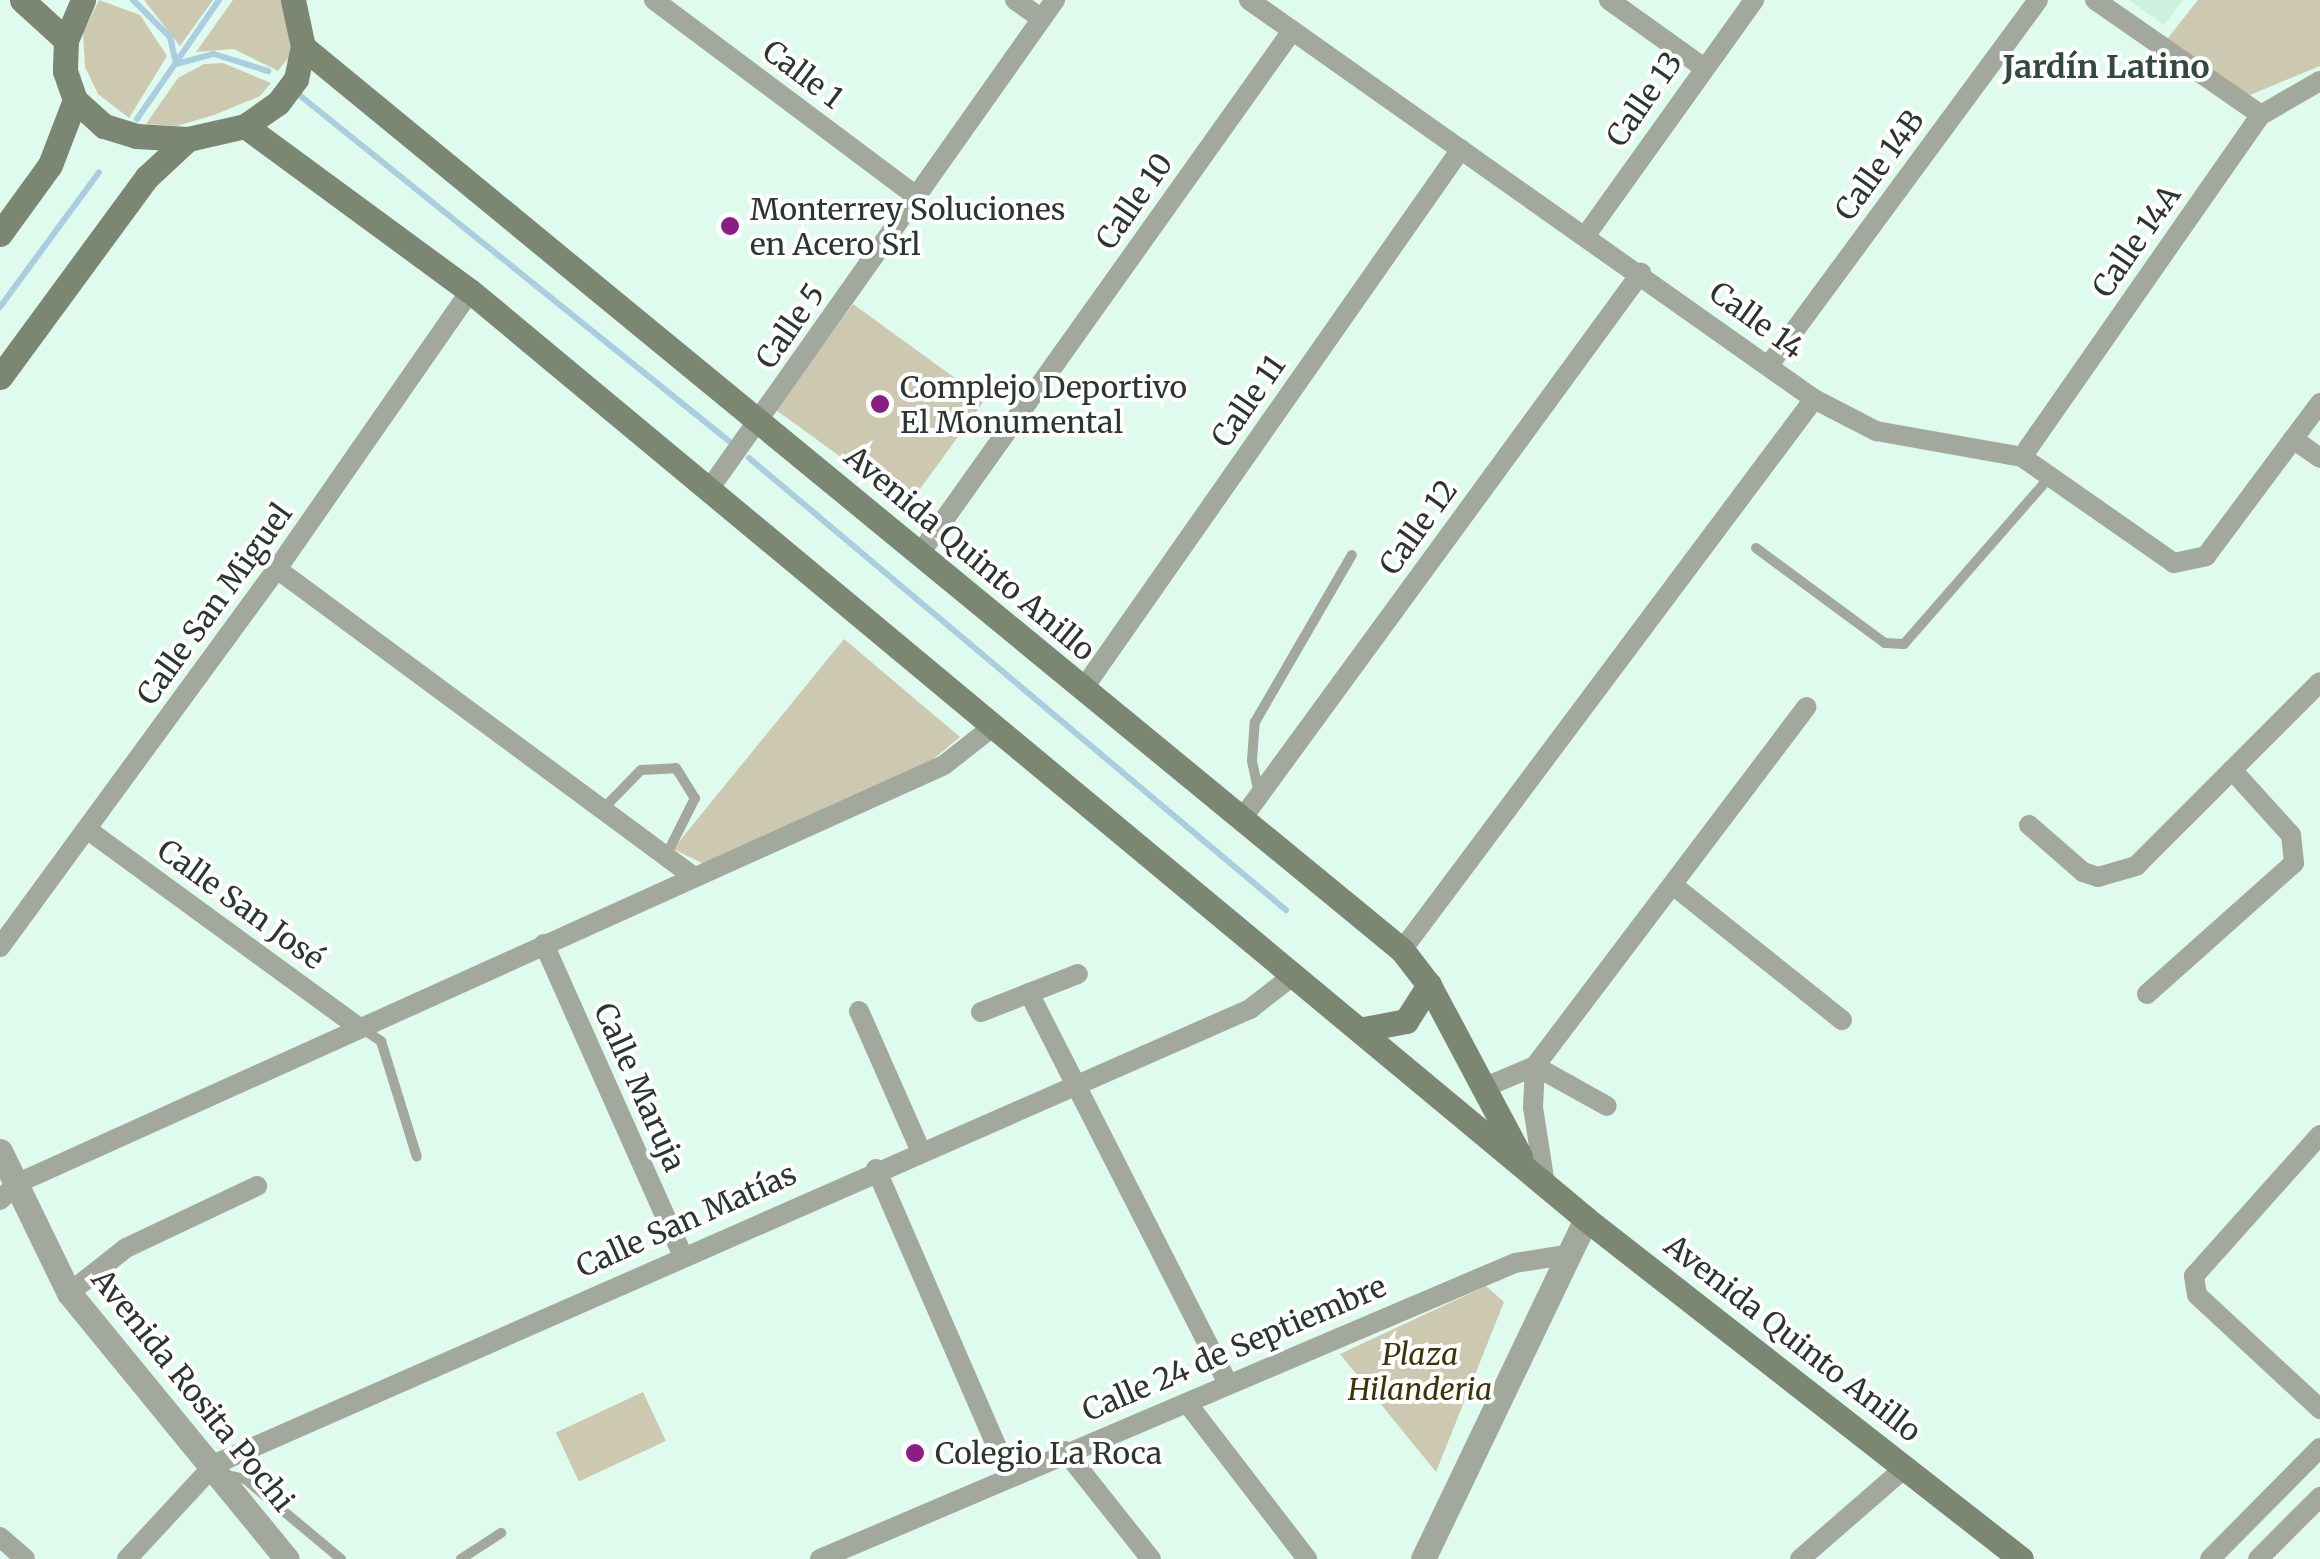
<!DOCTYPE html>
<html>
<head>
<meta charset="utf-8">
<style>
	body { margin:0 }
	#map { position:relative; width:2320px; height:1559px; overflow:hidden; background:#dffbee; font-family:Merriweather,serif }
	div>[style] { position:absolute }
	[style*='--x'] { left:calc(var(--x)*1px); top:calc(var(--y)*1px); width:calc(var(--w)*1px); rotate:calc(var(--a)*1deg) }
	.built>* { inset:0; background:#cdf1e1 }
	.green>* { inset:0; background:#cdc9b1; transform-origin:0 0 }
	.stream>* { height:6px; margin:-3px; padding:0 3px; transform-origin:3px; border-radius:3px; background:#abcde0 }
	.service>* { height:10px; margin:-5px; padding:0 5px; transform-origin:5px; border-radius:5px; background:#a2a99c }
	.minor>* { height:20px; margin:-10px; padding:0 10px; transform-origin:10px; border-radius:10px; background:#a2a99c }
	.tertiary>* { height:25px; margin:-12.5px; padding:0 12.5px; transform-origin:12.5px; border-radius:12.5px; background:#a2a99c }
	.secondary>* { height:25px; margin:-12.5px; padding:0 12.5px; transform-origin:12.5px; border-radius:12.5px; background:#7b8673 }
	.dots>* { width:28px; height:28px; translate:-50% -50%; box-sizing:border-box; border:5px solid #fff; border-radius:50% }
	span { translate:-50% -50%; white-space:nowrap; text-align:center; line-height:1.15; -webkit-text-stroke:8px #fff; paint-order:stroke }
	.street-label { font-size:30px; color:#2c3631 }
	.poi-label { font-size:30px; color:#2c3631 }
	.left { translate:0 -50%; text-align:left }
	.park-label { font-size:30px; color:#3b3408; font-style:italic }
	.neighbourhood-label { font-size:32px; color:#32493f; font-weight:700 }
</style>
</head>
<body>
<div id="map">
	<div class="built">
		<div style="clip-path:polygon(2129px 0,2183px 0,2164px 25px)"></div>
	</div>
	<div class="green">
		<div style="clip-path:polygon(99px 0,140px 15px,167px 56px,129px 118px,98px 94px,85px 67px,83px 33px)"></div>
		<div style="clip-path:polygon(144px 0,213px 0,180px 46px)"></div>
		<div style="clip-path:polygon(233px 0,284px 0,291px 54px,278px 71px,234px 49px,196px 52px)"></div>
		<div style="clip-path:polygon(2198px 0,2320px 0,2320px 66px,2245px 97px,2164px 43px)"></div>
		<div style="clip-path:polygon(223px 63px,271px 83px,260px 96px,214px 115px,177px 126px,146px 124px,178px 78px,204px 64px)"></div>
		<div style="left:853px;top:304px;width:163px;height:131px;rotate:36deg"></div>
		<div style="clip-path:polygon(844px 639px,960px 737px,920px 770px,704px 864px,673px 849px)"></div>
		<div style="clip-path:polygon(1486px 1286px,1504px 1302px,1436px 1472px,1340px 1354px)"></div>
		<div style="left:643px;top:1392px;width:54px;height:96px;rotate:65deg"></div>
	</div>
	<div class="stream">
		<div style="--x:133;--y:0;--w:52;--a:45"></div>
		<div style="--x:170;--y:37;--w:28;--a:77"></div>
		<div style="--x:176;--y:64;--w:39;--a:-15"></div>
		<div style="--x:214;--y:54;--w:57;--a:17.5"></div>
		<div style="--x:298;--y:94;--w:553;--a:38.84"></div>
		<div style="--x:137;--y:119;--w:145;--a:-55.4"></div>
		<div style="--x:0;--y:307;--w:167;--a:-53.7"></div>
		<div style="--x:749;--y:458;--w:702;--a:40.09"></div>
	</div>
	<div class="service">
		<div style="--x:1756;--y:548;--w:160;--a:36.4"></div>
		<div style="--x:1885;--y:643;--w:19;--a:3"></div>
		<div style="--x:1904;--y:644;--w:220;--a:-48.9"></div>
		<div style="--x:1259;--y:794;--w:34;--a:-102"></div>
		<div style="--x:1252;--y:761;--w:39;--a:-86"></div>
		<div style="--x:1255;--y:722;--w:193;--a:-59.9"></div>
		<div style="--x:603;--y:809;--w:54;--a:-45.7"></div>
		<div style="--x:641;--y:770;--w:35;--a:-3"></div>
		<div style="--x:676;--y:768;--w:36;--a:58"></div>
		<div style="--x:695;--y:798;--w:65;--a:116.6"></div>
		<div style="--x:363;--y:1029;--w:22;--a:34"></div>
		<div style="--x:381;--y:1041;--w:121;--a:72.8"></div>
		<div style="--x:223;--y:1474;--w:23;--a:13"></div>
		<div style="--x:245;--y:1479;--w:125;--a:39.8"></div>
		<div style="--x:461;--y:1559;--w:48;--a:-33"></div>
	</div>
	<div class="minor">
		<div style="--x:654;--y:0;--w:327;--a:36.8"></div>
		<div style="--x:1015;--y:0;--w:32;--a:35"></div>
		<div style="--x:1249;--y:0;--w:692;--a:35.23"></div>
		<div style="--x:1814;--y:399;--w:70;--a:27.3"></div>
		<div style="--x:1876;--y:431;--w:148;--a:10.1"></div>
		<div style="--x:2022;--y:457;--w:185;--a:34.9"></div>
		<div style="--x:2174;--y:563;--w:33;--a:-12"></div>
		<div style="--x:2206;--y:556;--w:191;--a:-53.3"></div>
		<div style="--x:1609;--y:0;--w:115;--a:35.5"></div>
		<div style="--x:2095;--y:0;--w:202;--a:34.7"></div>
		<div style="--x:1586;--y:235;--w:289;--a:-54.4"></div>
		<div style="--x:1769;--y:365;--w:453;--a:-53.6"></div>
		<div style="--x:2293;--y:439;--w:33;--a:35"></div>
		<div style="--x:2022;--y:457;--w:417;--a:-55.1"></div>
		<div style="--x:2261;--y:115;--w:68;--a:-30"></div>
		<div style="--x:710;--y:488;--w:598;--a:-54.74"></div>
		<div style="--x:921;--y:552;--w:640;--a:-54.55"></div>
		<div style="--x:277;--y:569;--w:518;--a:36.45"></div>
		<div style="--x:1083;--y:689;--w:659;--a:-55.01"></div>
		<div style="--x:1244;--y:816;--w:673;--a:-53.83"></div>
		<div style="--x:2029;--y:825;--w:72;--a:41"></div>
		<div style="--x:2083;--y:872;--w:16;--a:18"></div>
		<div style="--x:2098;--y:877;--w:40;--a:-16"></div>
		<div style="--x:2136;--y:866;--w:260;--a:-45"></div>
		<div style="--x:88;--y:830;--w:334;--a:36.1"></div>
		<div style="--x:1674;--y:886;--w:215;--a:38.6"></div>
		<div style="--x:544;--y:944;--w:339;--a:66"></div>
		<div style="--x:0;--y:947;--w:469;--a:-53.8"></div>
		<div style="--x:277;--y:569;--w:338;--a:-55.2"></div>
		<div style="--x:1402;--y:950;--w:688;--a:-53.21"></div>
		<div style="--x:1029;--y:993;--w:438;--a:63"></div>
		<div style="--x:2147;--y:994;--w:197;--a:-41.7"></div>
		<div style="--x:2294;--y:863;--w:28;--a:-96"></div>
		<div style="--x:2291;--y:835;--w:88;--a:-132.2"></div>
		<div style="--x:859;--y:1011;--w:151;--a:66.2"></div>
		<div style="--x:981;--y:1012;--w:104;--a:-21.4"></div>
		<div style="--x:1483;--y:1088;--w:56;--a:-22.9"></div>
		<div style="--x:1535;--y:1066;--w:82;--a:29.1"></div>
		<div style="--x:2320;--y:1135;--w:189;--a:131.8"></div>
		<div style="--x:2194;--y:1276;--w:19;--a:81"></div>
		<div style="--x:2197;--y:1295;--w:168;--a:42.8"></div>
		<div style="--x:876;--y:1169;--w:336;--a:66.5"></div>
		<div style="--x:1545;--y:1184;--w:78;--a:-98.9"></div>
		<div style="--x:1533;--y:1107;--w:41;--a:-87.2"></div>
		<div style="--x:1535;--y:1066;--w:450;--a:-52.9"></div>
		<div style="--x:0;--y:1200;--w:25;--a:-43"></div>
		<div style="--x:18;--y:1183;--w:1016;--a:-24.29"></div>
		<div style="--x:944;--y:765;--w:65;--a:-38.1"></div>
		<div style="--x:69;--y:1293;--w:73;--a:-38.3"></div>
		<div style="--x:126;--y:1248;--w:145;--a:-25.3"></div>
		<div style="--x:1187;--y:1403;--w:197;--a:52.4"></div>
		<div style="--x:1065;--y:1451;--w:138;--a:51.5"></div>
		<div style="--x:0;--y:1537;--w:33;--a:41"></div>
		<div style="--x:127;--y:1559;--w:129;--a:-47.2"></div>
		<div style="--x:215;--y:1464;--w:1131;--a:-23.73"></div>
		<div style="--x:1250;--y:1009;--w:57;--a:-37.9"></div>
		<div style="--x:820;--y:1559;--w:755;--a:-23.07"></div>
		<div style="--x:1515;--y:1263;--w:51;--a:-9.1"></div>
		<div style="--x:1800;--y:1559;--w:140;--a:-41"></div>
		<div style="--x:2210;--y:1559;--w:156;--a:-45.3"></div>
		<div style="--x:2258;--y:1559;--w:88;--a:-45"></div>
	</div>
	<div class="tertiary">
		<div style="--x:0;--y:1151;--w:158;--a:64.1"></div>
		<div style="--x:69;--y:1293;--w:344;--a:50.7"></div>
		<div style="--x:1423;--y:1559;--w:377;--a:-64.4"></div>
	</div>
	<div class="secondary">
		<div style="--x:22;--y:0;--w:59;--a:42.3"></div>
		<div style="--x:83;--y:0;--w:43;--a:113"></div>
		<div style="--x:66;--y:40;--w:31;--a:92"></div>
		<div style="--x:65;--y:71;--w:31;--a:71"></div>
		<div style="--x:75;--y:100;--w:39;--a:42"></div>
		<div style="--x:104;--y:126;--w:34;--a:17"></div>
		<div style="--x:136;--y:136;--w:52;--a:3.3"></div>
		<div style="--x:188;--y:139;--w:58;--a:-12.8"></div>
		<div style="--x:245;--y:126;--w:40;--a:-34.9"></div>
		<div style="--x:278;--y:103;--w:30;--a:-53"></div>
		<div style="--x:296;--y:79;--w:33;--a:-78"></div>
		<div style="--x:303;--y:47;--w:48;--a:-102"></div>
		<div style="--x:303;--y:47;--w:1422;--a:39.41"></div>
		<div style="--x:1402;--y:950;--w:44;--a:52.4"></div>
		<div style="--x:1429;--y:985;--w:194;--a:62"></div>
		<div style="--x:245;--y:126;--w:279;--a:36.3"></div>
		<div style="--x:470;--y:291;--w:1451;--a:39.74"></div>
		<div style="--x:1586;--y:1219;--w:552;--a:38.01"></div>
		<div style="--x:0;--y:234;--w:85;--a:-54.1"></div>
		<div style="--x:50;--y:165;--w:70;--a:-69"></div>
		<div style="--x:0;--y:377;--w:248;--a:-53.7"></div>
		<div style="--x:147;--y:177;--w:56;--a:-42.8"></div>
		<div style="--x:1364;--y:1029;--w:43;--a:-10.8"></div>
		<div style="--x:1406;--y:1021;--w:43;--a:-57.4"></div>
	</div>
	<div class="dots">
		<div style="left:730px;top:226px;background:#8a1e82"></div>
		<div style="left:880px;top:404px;background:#8a1e82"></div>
		<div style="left:915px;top:1453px;background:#8a1e82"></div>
	</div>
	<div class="street-label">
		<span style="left:803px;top:74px;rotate:37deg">Calle 1</span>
		<span style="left:1644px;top:99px;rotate:-55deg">Calle 13</span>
		<span style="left:1879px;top:165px;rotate:-54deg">Calle 14B</span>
		<span style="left:1134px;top:201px;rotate:-55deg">Calle 10</span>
		<span style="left:2136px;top:241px;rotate:-55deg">Calle 14A</span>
		<span style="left:1757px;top:320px;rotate:36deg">Calle 14</span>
		<span style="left:790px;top:326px;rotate:-55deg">Calle 5</span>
		<span style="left:1248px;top:401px;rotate:-55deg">Calle 11</span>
		<span style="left:1418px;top:527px;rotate:-54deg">Calle 12</span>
		<span style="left:970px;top:553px;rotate:40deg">Avenida Quinto Anillo</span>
		<span style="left:214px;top:604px;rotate:-54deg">Calle San Miguel</span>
		<span style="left:241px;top:904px;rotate:36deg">Calle San José</span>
		<span style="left:640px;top:1087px;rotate:66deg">Calle Maruja</span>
		<span style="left:686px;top:1220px;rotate:-24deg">Calle San Matías</span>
		<span style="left:1793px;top:1338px;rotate:38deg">Avenida Quinto Anillo</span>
		<span style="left:1234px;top:1348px;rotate:-23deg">Calle 24 de Septiembre</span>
		<span style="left:193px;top:1390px;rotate:51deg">Avenida Rosita Pochi</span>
	</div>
	<div class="poi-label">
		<span class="left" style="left:750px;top:226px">Monterrey Soluciones<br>en Acero Srl</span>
		<span class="left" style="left:900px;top:404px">Complejo Deportivo<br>El Monumental</span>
		<span class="left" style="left:935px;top:1453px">Colegio La Roca</span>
	</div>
	<div class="park-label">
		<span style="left:1420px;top:1371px">Plaza<br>Hilanderia</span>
	</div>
	<div class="neighbourhood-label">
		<span style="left:2106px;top:67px">Jardín Latino</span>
	</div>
</div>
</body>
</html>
